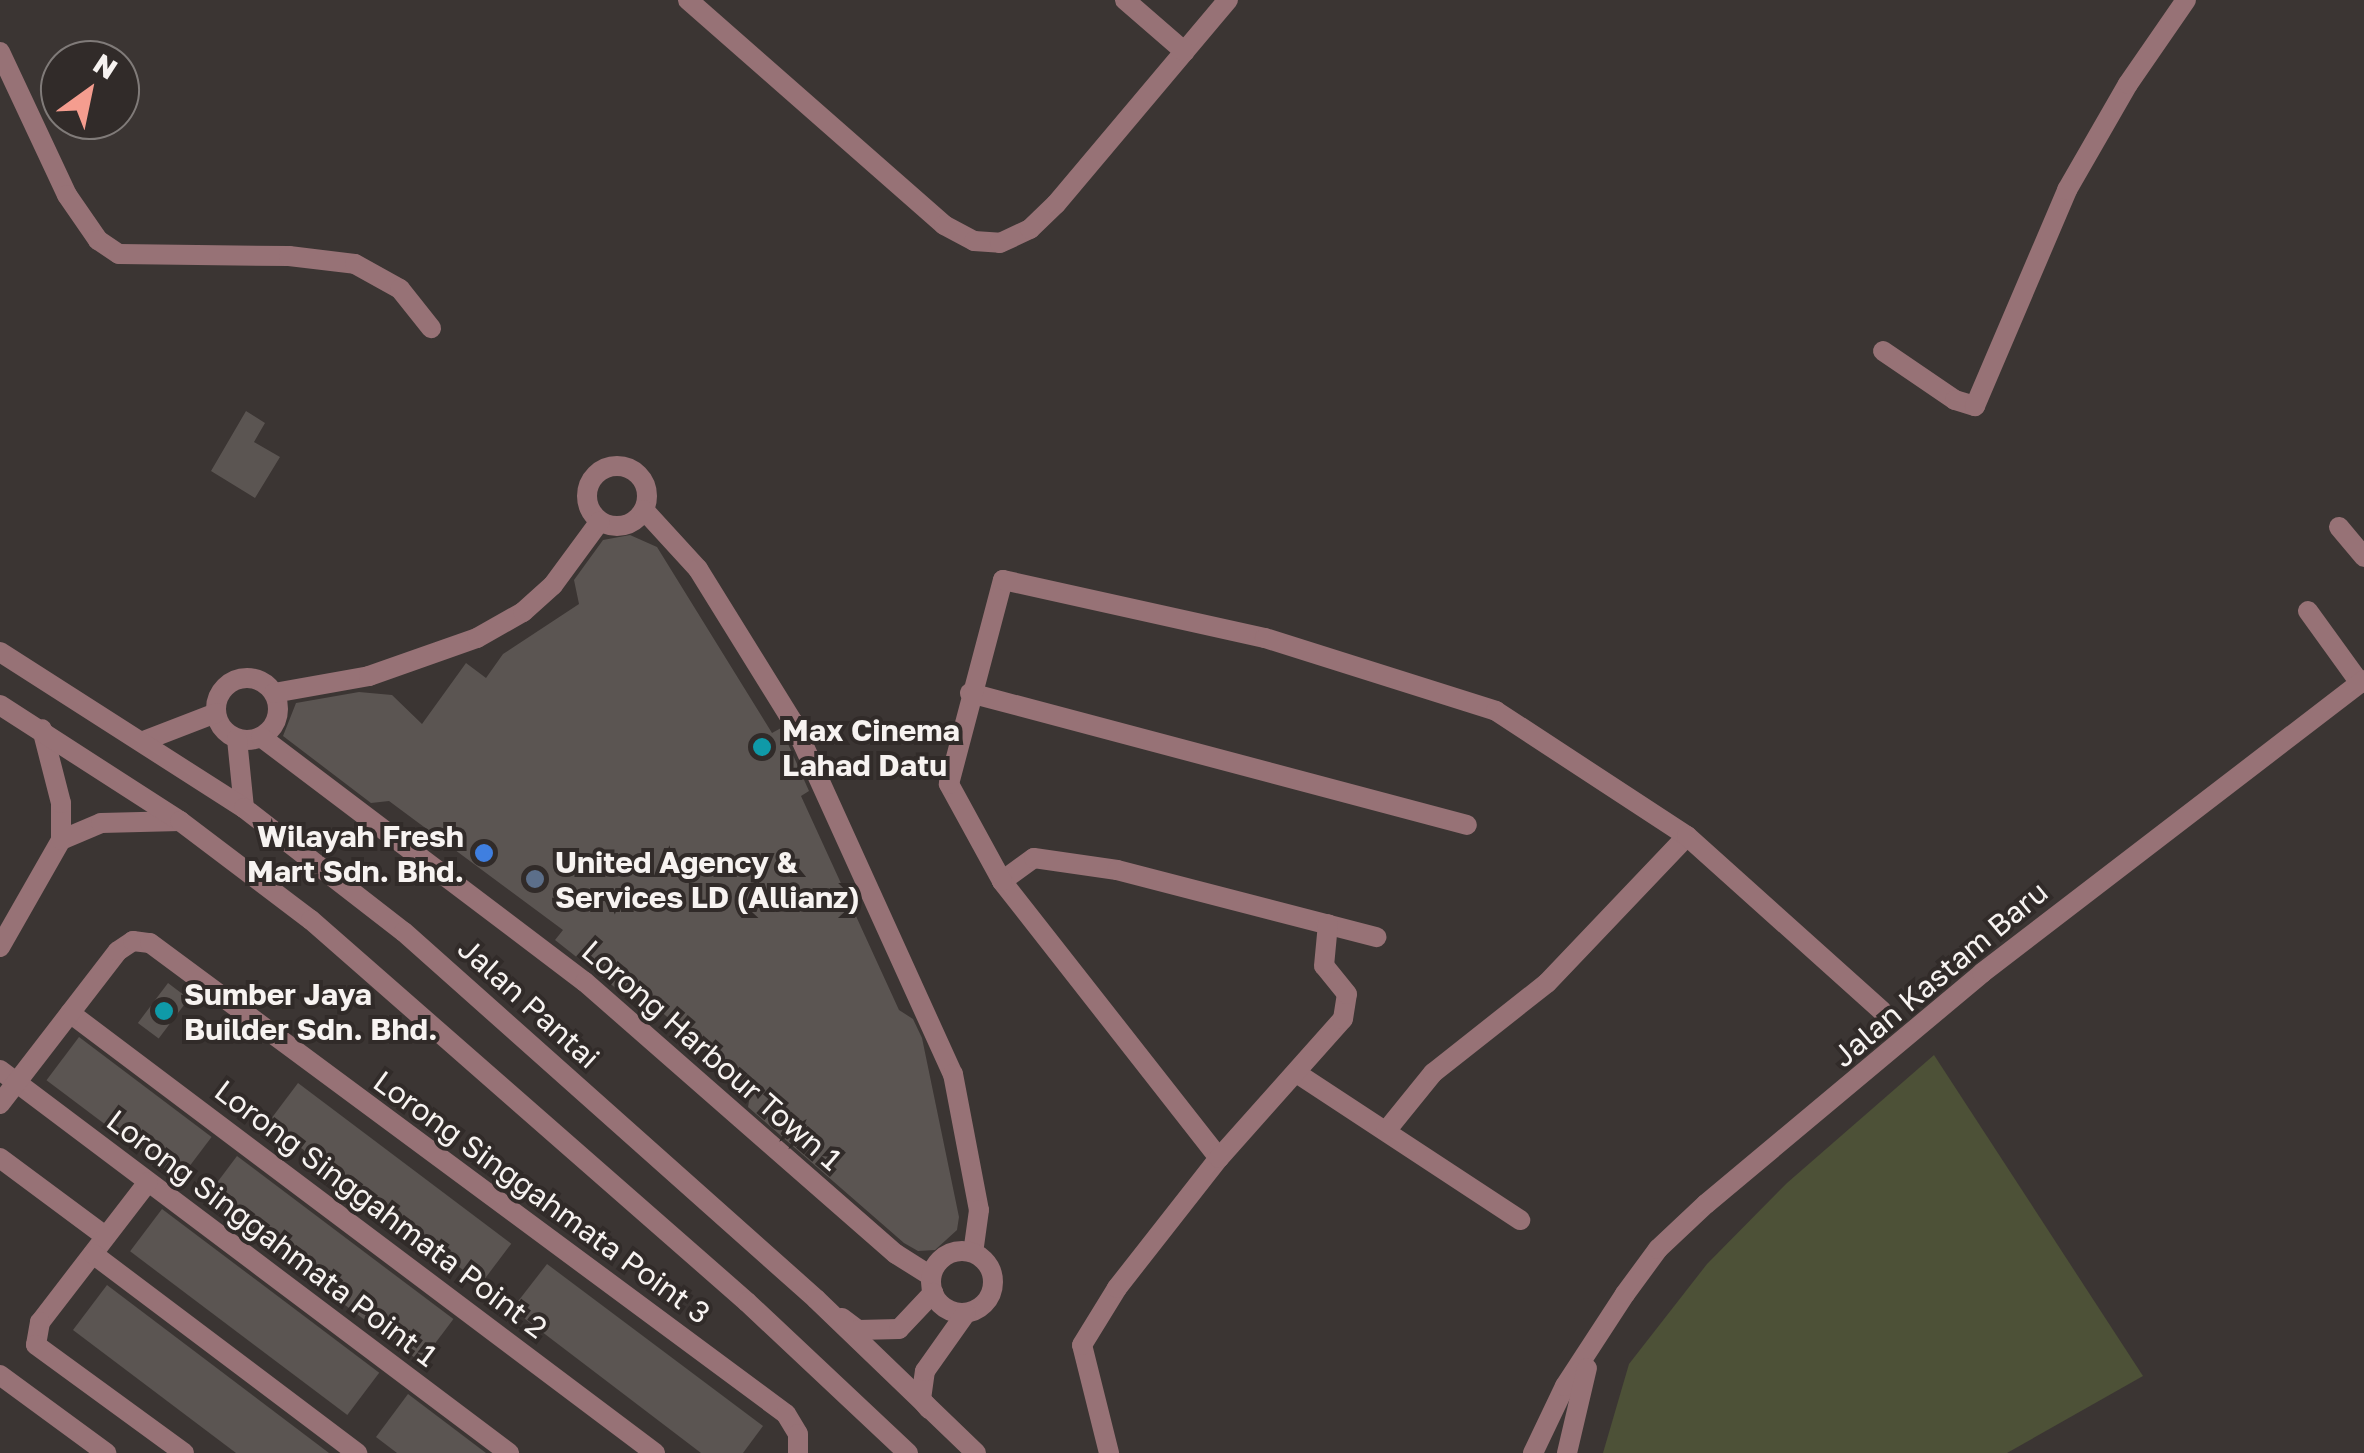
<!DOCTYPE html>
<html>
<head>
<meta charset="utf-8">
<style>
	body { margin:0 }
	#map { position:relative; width:2364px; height:1453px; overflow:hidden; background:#3b3533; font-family:"Golos Text",sans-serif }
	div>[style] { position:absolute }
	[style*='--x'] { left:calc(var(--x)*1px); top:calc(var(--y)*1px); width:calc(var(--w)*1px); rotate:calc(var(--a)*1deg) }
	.green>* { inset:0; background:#4d5137 }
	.building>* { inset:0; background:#5b5552; transform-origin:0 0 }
	.minor>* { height:20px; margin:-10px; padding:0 10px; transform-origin:10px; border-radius:10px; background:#977276 }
	.minor>.ring { margin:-10px; padding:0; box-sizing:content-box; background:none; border:20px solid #977276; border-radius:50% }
	.tertiary>* { height:20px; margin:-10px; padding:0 10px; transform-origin:10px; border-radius:10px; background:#977276 }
	.dots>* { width:28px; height:28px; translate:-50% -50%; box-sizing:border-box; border:5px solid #312b29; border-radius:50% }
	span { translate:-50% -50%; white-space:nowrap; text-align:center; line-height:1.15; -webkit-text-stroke:8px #312b29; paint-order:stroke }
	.poi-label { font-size:30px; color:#f7f3f1; font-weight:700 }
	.left { translate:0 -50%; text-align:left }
	.right { translate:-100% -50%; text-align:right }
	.street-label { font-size:30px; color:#f7f3f1 }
	.north { position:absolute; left:40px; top:40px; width:100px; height:100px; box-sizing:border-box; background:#312b29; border:2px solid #807b79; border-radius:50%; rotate:33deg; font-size:28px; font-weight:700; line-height:40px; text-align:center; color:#f7f3f1 }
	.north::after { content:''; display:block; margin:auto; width:35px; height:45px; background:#f59d8f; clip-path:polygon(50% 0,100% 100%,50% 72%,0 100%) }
</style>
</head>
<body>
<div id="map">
	<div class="green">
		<div style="clip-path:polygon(1934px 1055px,2143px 1376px,2007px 1453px,1603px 1453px,1629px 1364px,1707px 1264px,1787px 1183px)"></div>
	</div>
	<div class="building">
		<div style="clip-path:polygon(246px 411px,265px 423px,254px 442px,280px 457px,255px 498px,211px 471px)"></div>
		<div style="clip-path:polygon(630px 535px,657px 547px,772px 733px,781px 728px,809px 791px,801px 796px,899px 1010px,913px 1019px,922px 1038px,959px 1217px,957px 1230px,935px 1250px,918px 1251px,904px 1243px,748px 1107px,751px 1090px,634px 988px,627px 997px,555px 940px,563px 930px,389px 801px,371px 803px,283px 736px,296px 703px,359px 692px,392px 695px,422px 724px,466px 663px,486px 678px,503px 654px,579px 604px,574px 580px,603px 540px)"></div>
		<div style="left:168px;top:983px;width:26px;height:50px;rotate:37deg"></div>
		<div style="left:79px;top:1037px;width:166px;height:54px;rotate:37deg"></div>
		<div style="left:298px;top:1083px;width:267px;height:50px;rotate:37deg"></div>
		<div style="left:237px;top:1156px;width:271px;height:54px;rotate:37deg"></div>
		<div style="left:162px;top:1209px;width:272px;height:53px;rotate:37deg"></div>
		<div style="clip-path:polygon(547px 1264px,763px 1426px,743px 1453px,701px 1453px,512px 1309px)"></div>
		<div style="clip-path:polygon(107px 1285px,329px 1453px,236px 1453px,73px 1330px)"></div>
		<div style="clip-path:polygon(408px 1394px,486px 1453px,397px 1453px,376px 1437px)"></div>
	</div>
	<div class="minor">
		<div style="--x:688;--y:0;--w:341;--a:41.3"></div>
		<div style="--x:944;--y:225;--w:34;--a:28"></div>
		<div style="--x:974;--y:241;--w:26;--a:4"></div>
		<div style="--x:1000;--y:243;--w:33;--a:-25"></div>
		<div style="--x:1030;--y:229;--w:36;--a:-44"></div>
		<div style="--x:1056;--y:204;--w:267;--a:-49.9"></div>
		<div style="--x:1125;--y:0;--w:79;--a:40.9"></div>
		<div style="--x:0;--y:52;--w:158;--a:64.9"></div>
		<div style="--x:67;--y:195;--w:55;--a:55.4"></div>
		<div style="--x:98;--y:240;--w:25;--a:34"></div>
		<div style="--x:119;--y:254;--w:170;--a:0.7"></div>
		<div style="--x:289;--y:256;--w:66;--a:6.9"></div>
		<div style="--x:355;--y:264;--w:51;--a:29.1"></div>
		<div style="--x:400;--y:289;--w:50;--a:51.5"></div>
		<div style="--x:1883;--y:351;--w:87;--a:34.2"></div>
		<div style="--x:1955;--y:400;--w:21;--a:17"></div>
		<div style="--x:1975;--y:406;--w:235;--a:-66.9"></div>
		<div style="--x:2067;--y:190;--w:122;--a:-60.1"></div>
		<div style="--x:2128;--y:84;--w:102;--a:-55.4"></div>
		<div class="ring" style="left:587px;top:466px;width:40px;height:40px"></div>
		<div style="--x:644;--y:510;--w:80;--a:47.5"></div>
		<div style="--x:698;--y:569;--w:180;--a:58.2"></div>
		<div style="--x:793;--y:722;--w:387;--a:65.6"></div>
		<div style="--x:953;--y:1074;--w:138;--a:79.2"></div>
		<div style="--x:979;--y:1210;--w:43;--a:97.9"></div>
		<div style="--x:2339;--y:527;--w:39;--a:50"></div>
		<div style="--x:2308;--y:611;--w:89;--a:54.2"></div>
		<div class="ring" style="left:216px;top:678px;width:42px;height:42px"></div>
		<div style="--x:274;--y:693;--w:97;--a:-10.1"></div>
		<div style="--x:369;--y:676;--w:114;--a:-19.4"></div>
		<div style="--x:477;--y:638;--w:53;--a:-29.5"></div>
		<div style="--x:523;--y:612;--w:40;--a:-42"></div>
		<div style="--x:553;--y:585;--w:79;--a:-53.7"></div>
		<div style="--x:970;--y:693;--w:514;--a:14.87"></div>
		<div style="--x:261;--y:737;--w:406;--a:37.1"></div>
		<div style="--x:585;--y:982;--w:413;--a:41.2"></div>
		<div style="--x:896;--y:1254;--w:41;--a:32.2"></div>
		<div style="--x:237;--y:739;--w:69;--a:84.2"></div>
		<div style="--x:146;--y:740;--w:75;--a:-21.1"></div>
		<div style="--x:61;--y:840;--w:43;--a:-23"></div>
		<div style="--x:101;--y:823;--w:79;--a:-1.5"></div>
		<div style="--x:1002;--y:881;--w:39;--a:-36"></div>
		<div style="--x:1034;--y:858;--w:84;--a:8.2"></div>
		<div style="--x:1117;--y:870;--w:268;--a:14.5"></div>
		<div style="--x:0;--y:947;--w:123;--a:-60.3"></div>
		<div style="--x:61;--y:840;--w:37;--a:-90"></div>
		<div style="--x:61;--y:803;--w:76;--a:-104.4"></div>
		<div style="--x:70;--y:1013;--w:732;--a:36.95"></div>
		<div style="--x:0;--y:1070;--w:637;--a:36.96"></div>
		<div style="--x:1298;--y:1074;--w:266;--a:33.3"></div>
		<div style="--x:0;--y:1104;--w:193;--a:-52.4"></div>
		<div style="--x:118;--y:951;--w:18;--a:-34"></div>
		<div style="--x:133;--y:941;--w:17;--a:7"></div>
		<div style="--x:150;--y:943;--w:791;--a:36.52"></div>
		<div style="--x:786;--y:1414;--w:23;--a:59"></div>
		<div style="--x:798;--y:1434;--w:19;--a:90"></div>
		<div style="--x:1386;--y:1131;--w:75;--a:-51"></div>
		<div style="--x:1433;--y:1073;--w:145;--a:-38.3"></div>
		<div style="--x:1547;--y:983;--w:203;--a:-46.4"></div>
		<div style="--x:0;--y:1158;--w:131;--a:36.6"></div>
		<div style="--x:1219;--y:1158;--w:352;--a:-128.1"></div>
		<div style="--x:1002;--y:881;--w:111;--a:-118.7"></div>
		<div style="--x:949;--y:784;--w:211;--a:-75.2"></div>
		<div style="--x:1003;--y:580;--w:268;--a:12.5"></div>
		<div style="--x:1265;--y:638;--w:242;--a:17.5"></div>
		<div style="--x:1496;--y:711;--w:228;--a:33.2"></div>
		<div style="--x:1687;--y:836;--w:262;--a:41.9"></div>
		<div style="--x:148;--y:1182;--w:177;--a:127.6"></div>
		<div style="--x:40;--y:1322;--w:23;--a:100"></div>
		<div style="--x:36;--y:1345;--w:183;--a:36.1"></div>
		<div class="ring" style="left:931px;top:1251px;width:42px;height:42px"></div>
		<div style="--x:93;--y:1254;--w:331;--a:37"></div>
		<div style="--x:842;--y:1318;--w:20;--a:37"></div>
		<div style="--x:858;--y:1330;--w:41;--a:-1.4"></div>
		<div style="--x:899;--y:1329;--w:50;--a:-46.6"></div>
		<div style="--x:0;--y:1375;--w:132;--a:36.3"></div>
		<div style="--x:929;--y:1409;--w:13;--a:-129"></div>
		<div style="--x:921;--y:1399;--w:28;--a:-82"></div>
		<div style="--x:925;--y:1371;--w:71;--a:-54.7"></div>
		<div style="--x:1109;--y:1453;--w:111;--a:-104"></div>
		<div style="--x:1082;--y:1345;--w:67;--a:-58.4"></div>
		<div style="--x:1117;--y:1288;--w:165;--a:-51.9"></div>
		<div style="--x:1219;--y:1158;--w:186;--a:-48.3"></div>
		<div style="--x:1343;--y:1019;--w:25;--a:-81"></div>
		<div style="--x:1347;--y:994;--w:36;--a:-129"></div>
		<div style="--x:1324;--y:966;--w:42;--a:-84.6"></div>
	</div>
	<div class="tertiary">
		<div style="--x:0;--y:652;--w:290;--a:32.6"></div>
		<div style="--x:244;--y:808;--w:202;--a:37.8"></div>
		<div style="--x:404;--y:932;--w:552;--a:41.69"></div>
		<div style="--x:816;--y:1299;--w:222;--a:43.9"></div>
		<div style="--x:0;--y:705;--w:214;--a:32.8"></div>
		<div style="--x:180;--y:821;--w:164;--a:37.1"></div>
		<div style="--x:311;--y:920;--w:580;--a:41.22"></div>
		<div style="--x:747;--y:1302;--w:221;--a:43.2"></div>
		<div style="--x:1533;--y:1453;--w:74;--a:-64.5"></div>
		<div style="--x:1565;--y:1386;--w:110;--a:-56.9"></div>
		<div style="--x:1625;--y:1294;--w:56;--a:-53.7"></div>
		<div style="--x:1658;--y:1249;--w:66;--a:-43.2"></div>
		<div style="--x:1706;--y:1204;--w:360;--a:-39.9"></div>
		<div style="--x:1982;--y:973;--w:481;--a:-37.5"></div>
		<div style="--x:1567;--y:1453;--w:87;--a:-76.8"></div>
	</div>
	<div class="dots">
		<div style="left:762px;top:747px;background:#0f9aa8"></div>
		<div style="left:484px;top:853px;background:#3f7fe0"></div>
		<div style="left:535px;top:879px;background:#5c6f8a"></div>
		<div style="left:164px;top:1011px;background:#0f9aa8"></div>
	</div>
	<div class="poi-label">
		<span class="left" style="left:782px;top:747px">Max Cinema<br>Lahad Datu</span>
		<span class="right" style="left:464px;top:853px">Wilayah Fresh<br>Mart Sdn. Bhd.</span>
		<span class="left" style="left:555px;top:879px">United Agency &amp;<br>Services LD (Allianz)</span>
		<span class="left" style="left:184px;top:1011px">Sumber Jaya<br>Builder Sdn. Bhd.</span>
	</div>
	<div class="street-label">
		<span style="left:1940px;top:974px;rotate:-40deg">Jalan Kastam Baru</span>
		<span style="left:529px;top:1003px;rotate:42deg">Jalan Pantai</span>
		<span style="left:712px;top:1055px;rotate:41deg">Lorong Harbour Town 1</span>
		<span style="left:542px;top:1197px;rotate:36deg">Lorong Singgahmata Point 3</span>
		<span style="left:381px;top:1209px;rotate:37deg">Lorong Singgahmata Point 2</span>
		<span style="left:272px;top:1238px;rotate:37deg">Lorong Singgahmata Point 1</span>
	</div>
	<div class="north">N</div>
</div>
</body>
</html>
